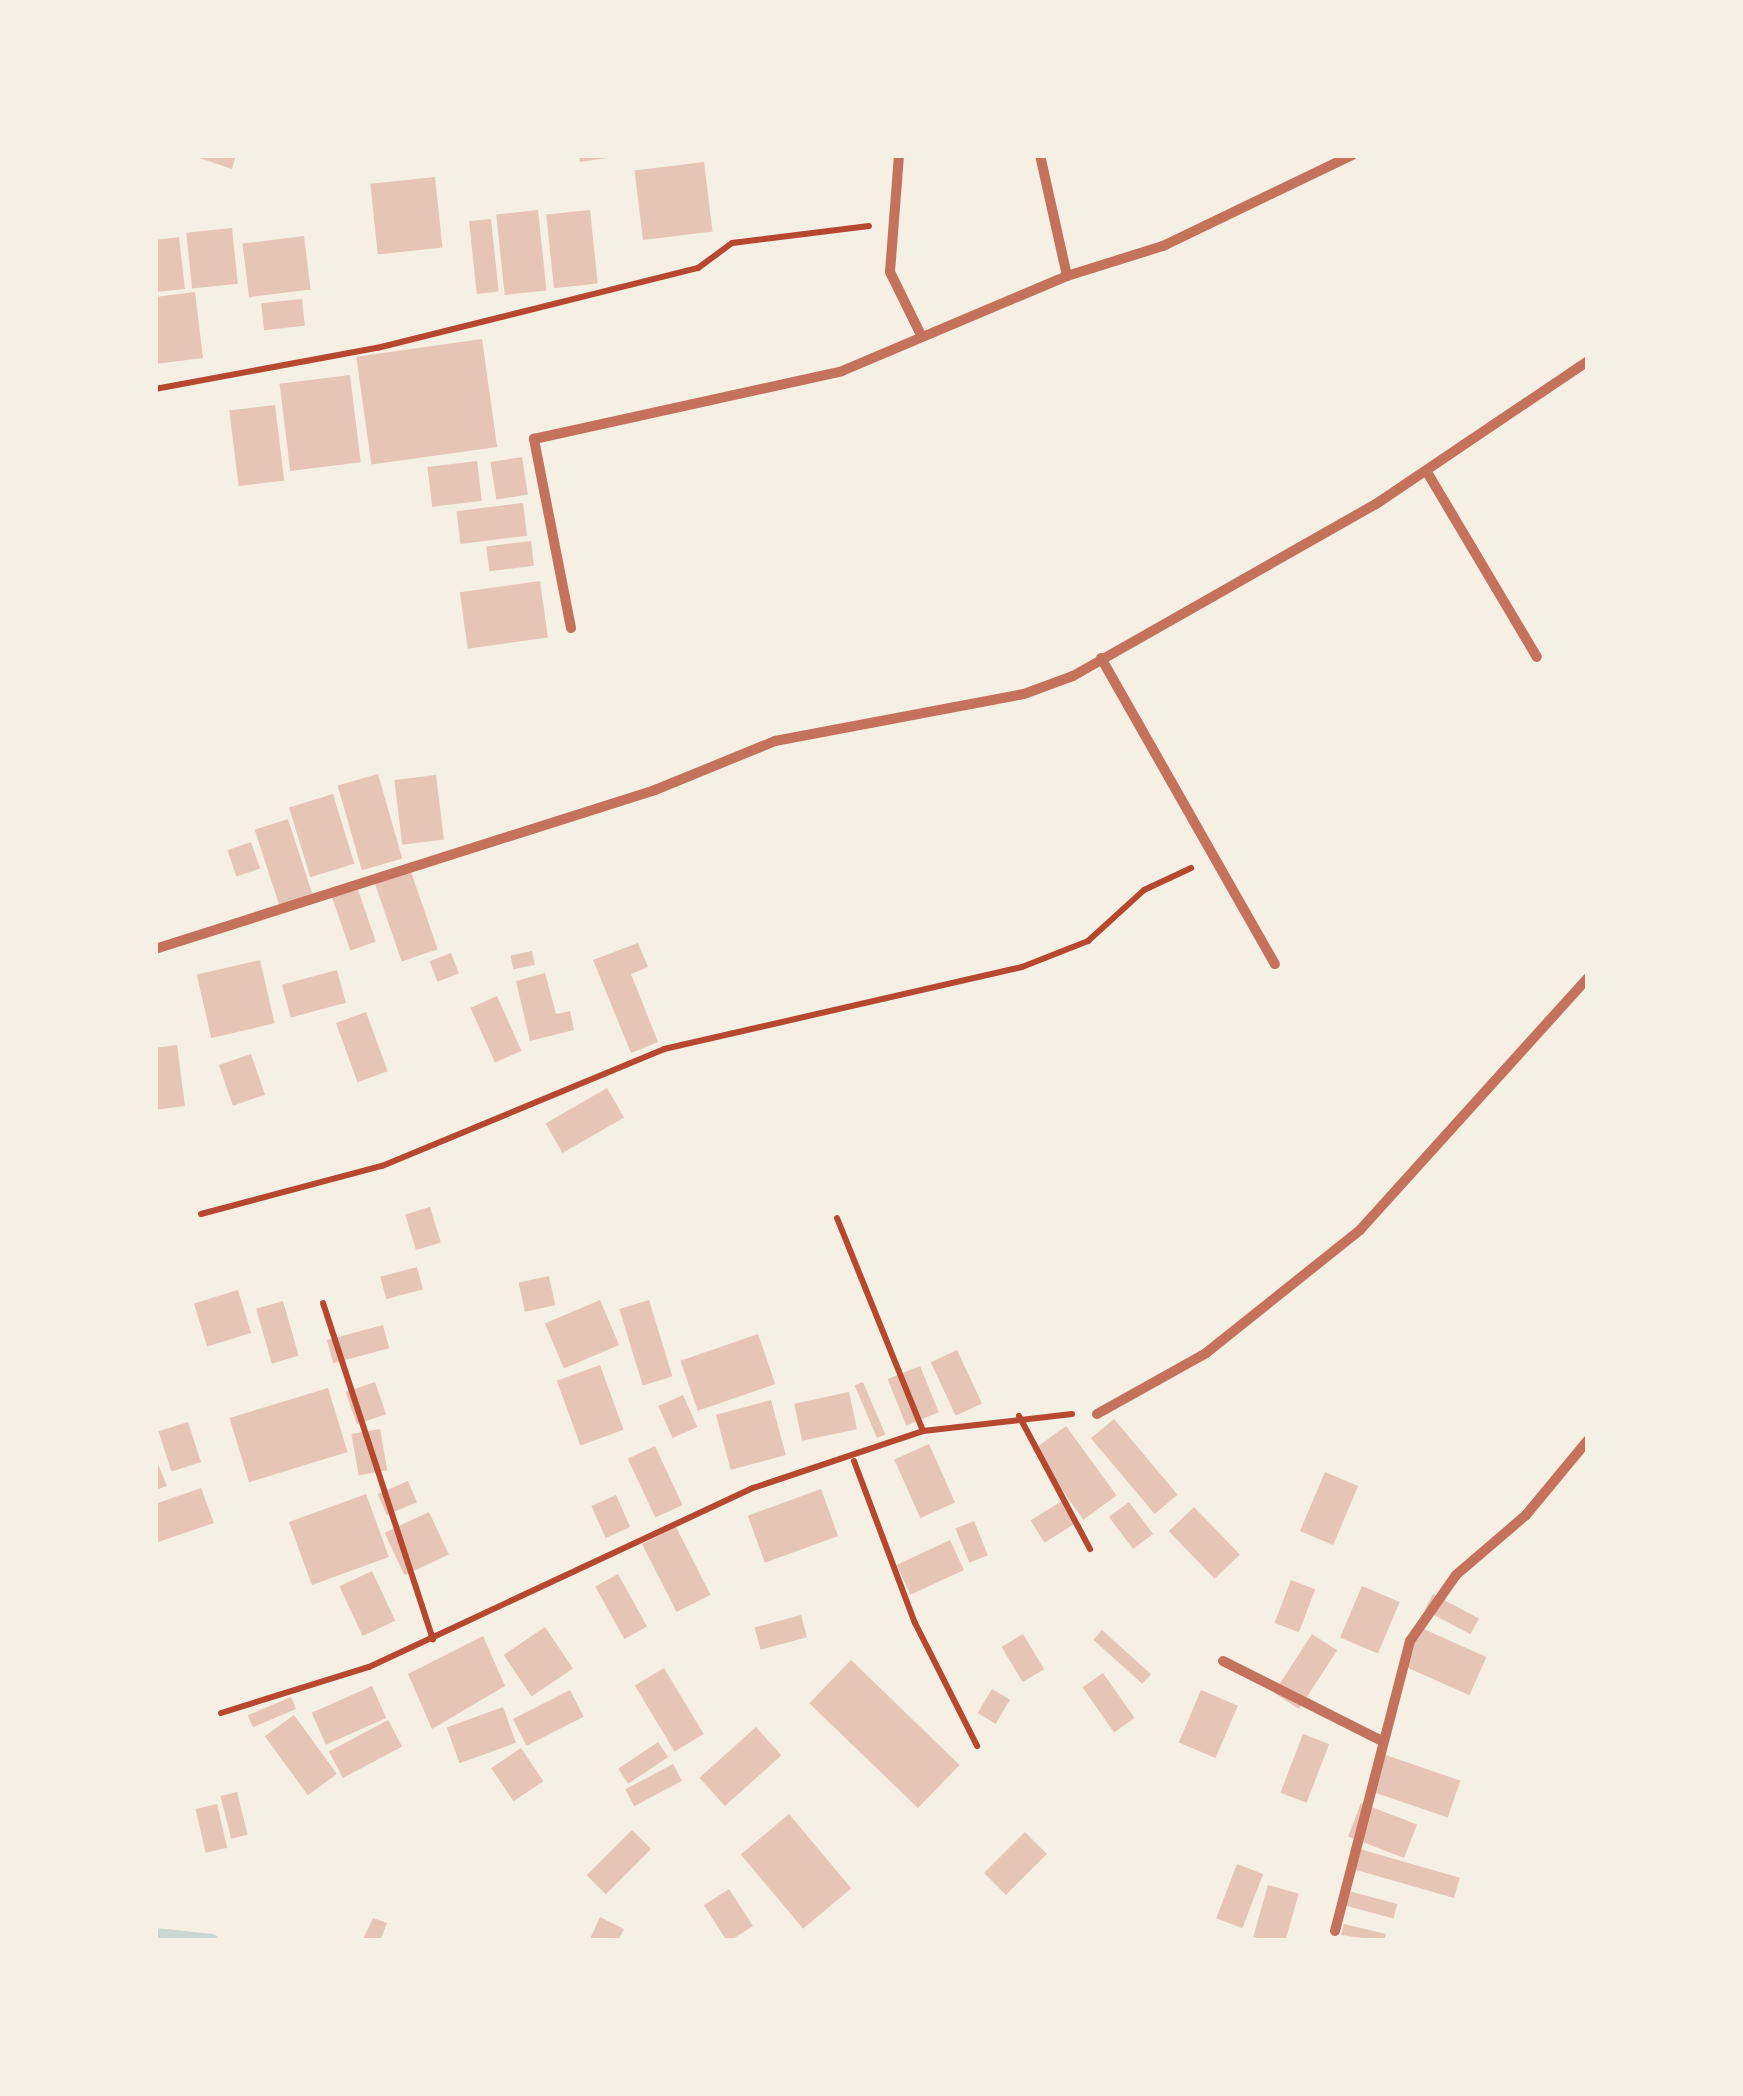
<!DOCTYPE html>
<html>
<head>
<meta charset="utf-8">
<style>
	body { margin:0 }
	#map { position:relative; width:1743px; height:2096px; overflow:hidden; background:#f6efe4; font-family:Cabin,sans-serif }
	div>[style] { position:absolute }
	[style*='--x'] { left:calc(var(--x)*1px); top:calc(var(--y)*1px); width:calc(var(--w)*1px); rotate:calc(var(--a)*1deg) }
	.stream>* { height:14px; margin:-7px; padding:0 7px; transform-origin:7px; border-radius:7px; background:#c9d6d2 }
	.building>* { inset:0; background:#e6c5b7; transform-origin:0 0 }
	.path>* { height:6px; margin:-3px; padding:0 3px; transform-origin:3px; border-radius:3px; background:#b5482f }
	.minor>* { height:10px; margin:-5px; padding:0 5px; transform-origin:5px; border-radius:5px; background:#c5725c }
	span { translate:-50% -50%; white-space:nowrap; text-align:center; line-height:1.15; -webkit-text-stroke:8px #f6efe4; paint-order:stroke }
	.frame { position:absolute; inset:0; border:158px solid #f6efe4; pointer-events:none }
</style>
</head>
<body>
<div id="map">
	<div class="stream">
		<div style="--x:155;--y:1935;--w:57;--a:6"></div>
	</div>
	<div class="building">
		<div style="clip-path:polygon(191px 155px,236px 155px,232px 169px)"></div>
		<div style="clip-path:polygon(579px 155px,614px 155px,614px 157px,580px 162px)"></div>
		<div style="left:704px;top:162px;width:70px;height:70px;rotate:83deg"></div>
		<div style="left:435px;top:177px;width:71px;height:65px;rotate:84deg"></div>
		<div style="left:538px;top:210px;width:81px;height:42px;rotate:84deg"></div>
		<div style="left:590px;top:210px;width:74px;height:44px;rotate:84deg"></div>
		<div style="left:491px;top:219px;width:73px;height:22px;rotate:84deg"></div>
		<div style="left:232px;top:228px;width:56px;height:46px;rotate:84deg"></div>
		<div style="left:304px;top:236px;width:54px;height:62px;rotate:83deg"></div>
		<div style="clip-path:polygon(179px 237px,185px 289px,155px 292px,155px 240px)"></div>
		<div style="clip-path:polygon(195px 292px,203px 358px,155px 364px,155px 297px)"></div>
		<div style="left:302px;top:299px;width:27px;height:41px;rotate:84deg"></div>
		<div style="left:482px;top:339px;width:109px;height:127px;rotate:82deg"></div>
		<div style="left:350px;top:375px;width:88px;height:71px;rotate:83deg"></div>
		<div style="left:275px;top:405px;width:76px;height:46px;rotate:83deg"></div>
		<div style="left:522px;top:457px;width:38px;height:32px;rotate:81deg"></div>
		<div style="left:477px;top:461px;width:40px;height:50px;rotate:83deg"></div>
		<div style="left:523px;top:503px;width:33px;height:67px;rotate:83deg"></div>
		<div style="left:531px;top:541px;width:25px;height:45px;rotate:83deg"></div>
		<div style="left:540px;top:581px;width:57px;height:81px;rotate:82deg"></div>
		<div style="left:378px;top:774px;width:88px;height:42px;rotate:74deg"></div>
		<div style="left:436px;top:775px;width:65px;height:42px;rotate:83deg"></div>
		<div style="left:333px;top:794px;width:73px;height:46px;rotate:73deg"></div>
		<div style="left:288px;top:819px;width:81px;height:35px;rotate:72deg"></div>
		<div style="left:251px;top:842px;width:28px;height:25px;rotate:71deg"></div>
		<div style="left:409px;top:866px;width:88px;height:38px;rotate:71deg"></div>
		<div style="left:356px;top:884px;width:61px;height:27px;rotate:71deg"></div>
		<div style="clip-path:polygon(638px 943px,648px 967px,631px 974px,658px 1042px,631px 1053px,593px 960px)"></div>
		<div style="left:532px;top:951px;width:14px;height:22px;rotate:78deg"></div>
		<div style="left:451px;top:953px;width:22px;height:23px;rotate:69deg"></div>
		<div style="left:260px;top:960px;width:65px;height:65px;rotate:77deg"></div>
		<div style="left:337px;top:970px;width:34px;height:57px;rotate:75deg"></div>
		<div style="clip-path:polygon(545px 973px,556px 1014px,570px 1011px,574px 1030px,530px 1041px,516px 981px)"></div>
		<div style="left:497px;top:996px;width:60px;height:29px;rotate:66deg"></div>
		<div style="left:366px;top:1012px;width:63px;height:32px;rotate:70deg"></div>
		<div style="clip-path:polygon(177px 1045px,185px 1106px,155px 1110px,155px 1048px)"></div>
		<div style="left:251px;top:1054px;width:43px;height:34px;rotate:71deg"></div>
		<div style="left:607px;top:1088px;width:34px;height:71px;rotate:60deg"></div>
		<div style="left:430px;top:1207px;width:37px;height:26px;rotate:73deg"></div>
		<div style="left:417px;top:1267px;width:23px;height:38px;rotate:75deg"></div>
		<div style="left:549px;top:1276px;width:30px;height:31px;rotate:78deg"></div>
		<div style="left:238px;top:1290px;width:45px;height:46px;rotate:73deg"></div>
		<div style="left:600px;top:1300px;width:49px;height:60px;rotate:67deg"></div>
		<div style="left:649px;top:1300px;width:80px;height:31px;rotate:73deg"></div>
		<div style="left:283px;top:1301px;width:57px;height:28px;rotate:74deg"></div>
		<div style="left:383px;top:1325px;width:24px;height:58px;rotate:75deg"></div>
		<div style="left:758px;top:1334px;width:53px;height:82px;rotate:71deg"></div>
		<div style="left:957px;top:1350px;width:59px;height:29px;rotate:65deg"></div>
		<div style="left:600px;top:1365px;width:69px;height:46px;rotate:70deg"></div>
		<div style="left:920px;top:1366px;width:50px;height:35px;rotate:68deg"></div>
		<div style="left:375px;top:1382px;width:34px;height:31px;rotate:71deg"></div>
		<div style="left:863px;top:1382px;width:57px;height:9px;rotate:67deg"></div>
		<div style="left:328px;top:1388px;width:67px;height:103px;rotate:73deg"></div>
		<div style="left:849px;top:1392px;width:38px;height:56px;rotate:78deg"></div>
		<div style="left:683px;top:1395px;width:35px;height:27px;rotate:66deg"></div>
		<div style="left:771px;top:1400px;width:57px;height:57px;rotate:75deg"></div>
		<div style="left:1114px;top:1419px;width:99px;height:30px;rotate:50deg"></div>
		<div style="left:188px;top:1422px;width:42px;height:31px;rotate:72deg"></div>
		<div style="left:1066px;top:1426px;width:86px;height:41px;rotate:54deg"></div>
		<div style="left:380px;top:1429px;width:42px;height:29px;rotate:80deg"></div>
		<div style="left:929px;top:1444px;width:64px;height:38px;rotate:66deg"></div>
		<div style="left:655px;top:1446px;width:65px;height:30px;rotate:65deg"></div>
		<div style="clip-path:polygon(155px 1457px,167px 1486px,155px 1490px)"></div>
		<div style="left:1325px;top:1472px;width:36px;height:64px;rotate:23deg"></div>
		<div style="left:408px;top:1481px;width:23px;height:33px;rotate:67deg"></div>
		<div style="clip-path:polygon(201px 1488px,214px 1523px,155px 1543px,155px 1504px)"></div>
		<div style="left:821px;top:1489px;width:50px;height:78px;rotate:70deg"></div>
		<div style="left:366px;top:1494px;width:67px;height:82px;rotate:70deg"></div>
		<div style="left:616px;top:1495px;width:35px;height:27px;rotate:66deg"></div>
		<div style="left:1062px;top:1501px;width:26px;height:37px;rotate:58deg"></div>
		<div style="left:1129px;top:1502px;width:40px;height:25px;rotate:53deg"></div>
		<div style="left:1194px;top:1507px;width:66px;height:35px;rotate:46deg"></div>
		<div style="left:429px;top:1512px;width:47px;height:49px;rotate:65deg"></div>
		<div style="left:974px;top:1521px;width:37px;height:20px;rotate:68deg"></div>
		<div style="left:676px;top:1527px;width:76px;height:38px;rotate:63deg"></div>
		<div style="left:950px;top:1540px;width:33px;height:59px;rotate:65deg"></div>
		<div style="left:372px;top:1571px;width:55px;height:36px;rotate:65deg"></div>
		<div style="left:618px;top:1574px;width:60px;height:26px;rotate:61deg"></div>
		<div style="left:1291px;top:1580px;width:26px;height:46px;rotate:21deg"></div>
		<div style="left:1362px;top:1586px;width:41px;height:56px;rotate:23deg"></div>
		<div style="left:1433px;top:1594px;width:52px;height:18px;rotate:28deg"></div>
		<div style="left:801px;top:1615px;width:23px;height:48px;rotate:75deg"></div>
		<div style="left:1417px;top:1626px;width:76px;height:42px;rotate:24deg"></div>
		<div style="left:545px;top:1627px;width:50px;height:50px;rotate:56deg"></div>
		<div style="left:1102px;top:1630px;width:66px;height:13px;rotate:42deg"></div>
		<div style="left:1023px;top:1634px;width:41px;height:25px;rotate:59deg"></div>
		<div style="left:1312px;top:1634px;width:30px;height:70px;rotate:33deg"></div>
		<div style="clip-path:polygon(483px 1636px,505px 1686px,432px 1729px,408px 1674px)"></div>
		<div style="left:851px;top:1660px;width:151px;height:60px;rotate:44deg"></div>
		<div style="left:664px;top:1668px;width:77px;height:34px;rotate:59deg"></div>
		<div style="left:1103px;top:1673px;width:55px;height:25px;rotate:55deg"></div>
		<div style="left:372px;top:1686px;width:35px;height:66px;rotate:66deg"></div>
		<div style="left:992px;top:1689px;width:21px;height:28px;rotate:31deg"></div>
		<div style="left:570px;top:1690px;width:30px;height:64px;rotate:63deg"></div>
		<div style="left:1201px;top:1690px;width:40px;height:57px;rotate:23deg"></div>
		<div style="left:291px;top:1697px;width:13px;height:47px;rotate:67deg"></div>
		<div style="left:503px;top:1707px;width:38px;height:60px;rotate:70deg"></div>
		<div style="left:294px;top:1715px;width:73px;height:36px;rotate:54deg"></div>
		<div style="left:388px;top:1720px;width:30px;height:67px;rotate:62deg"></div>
		<div style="left:756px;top:1727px;width:38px;height:76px;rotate:48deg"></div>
		<div style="left:1303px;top:1734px;width:28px;height:63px;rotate:21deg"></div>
		<div style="left:658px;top:1742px;width:18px;height:48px;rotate:56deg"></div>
		<div style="left:521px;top:1748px;width:40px;height:36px;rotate:56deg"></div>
		<div style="left:1380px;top:1753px;width:85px;height:39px;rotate:19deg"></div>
		<div style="left:673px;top:1764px;width:19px;height:54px;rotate:62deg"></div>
		<div style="left:237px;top:1792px;width:44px;height:17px;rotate:76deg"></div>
		<div style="left:1361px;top:1803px;width:60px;height:36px;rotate:21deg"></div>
		<div style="left:217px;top:1804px;width:45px;height:22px;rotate:77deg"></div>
		<div style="left:789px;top:1814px;width:97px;height:63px;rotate:50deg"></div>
		<div style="left:632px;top:1830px;width:27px;height:64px;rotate:45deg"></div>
		<div style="left:1025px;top:1832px;width:31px;height:58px;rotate:45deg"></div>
		<div style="left:1356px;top:1848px;width:108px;height:21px;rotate:16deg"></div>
		<div style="left:1237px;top:1864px;width:28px;height:58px;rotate:21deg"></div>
		<div style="left:1268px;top:1885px;width:32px;height:54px;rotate:16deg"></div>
		<div style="left:729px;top:1889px;width:44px;height:30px;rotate:57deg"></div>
		<div style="left:1349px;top:1891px;width:50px;height:15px;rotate:15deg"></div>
		<div style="clip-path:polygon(600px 1917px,624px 1929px,618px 1941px,589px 1941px)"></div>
		<div style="clip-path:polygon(373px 1918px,387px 1923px,380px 1941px,362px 1941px)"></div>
		<div style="clip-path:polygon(1344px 1924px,1386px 1934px,1384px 1941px,1341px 1935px)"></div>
	</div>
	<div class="path">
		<div style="--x:155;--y:389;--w:226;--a:-10.5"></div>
		<div style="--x:377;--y:348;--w:331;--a:-14"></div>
		<div style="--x:698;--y:268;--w:42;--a:-36.3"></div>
		<div style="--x:732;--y:243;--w:138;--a:-7.1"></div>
		<div style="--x:201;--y:1214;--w:187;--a:-14.9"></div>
		<div style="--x:382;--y:1166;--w:305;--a:-22.5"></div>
		<div style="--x:664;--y:1049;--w:367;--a:-12.9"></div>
		<div style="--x:1022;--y:967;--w:71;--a:-21.5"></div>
		<div style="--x:1088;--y:941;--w:76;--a:-42.3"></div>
		<div style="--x:1144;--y:890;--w:52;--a:-25.1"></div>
		<div style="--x:837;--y:1218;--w:230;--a:68"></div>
		<div style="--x:323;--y:1303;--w:354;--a:71.9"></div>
		<div style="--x:1019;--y:1416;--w:151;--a:61.9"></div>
		<div style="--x:854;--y:1461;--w:173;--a:69.4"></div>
		<div style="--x:915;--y:1623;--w:138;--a:63.2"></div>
		<div style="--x:221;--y:1713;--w:155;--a:-17.3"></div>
		<div style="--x:369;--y:1667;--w:424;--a:-25"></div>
		<div style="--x:753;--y:1488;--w:179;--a:-18.5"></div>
		<div style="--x:923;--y:1431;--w:150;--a:-6.5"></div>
	</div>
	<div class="minor">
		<div style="--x:899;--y:155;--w:117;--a:94.4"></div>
		<div style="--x:890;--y:272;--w:72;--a:63.8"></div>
		<div style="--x:1040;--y:155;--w:124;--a:77.4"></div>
		<div style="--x:1427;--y:472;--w:215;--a:59.3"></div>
		<div style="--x:571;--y:628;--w:193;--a:-101.1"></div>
		<div style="--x:534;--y:439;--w:315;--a:-12.4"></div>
		<div style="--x:842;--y:371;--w:244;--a:-22.9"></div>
		<div style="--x:1067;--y:276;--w:101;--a:-17.4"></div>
		<div style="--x:1163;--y:246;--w:210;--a:-25.7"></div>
		<div style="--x:1101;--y:658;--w:352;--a:60.4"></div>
		<div style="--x:155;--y:949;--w:525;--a:-17.64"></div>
		<div style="--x:655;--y:790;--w:130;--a:-22.2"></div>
		<div style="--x:775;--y:741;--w:253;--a:-10.7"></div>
		<div style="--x:1024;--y:694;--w:52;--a:-20.2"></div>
		<div style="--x:1073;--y:676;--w:348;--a:-29.6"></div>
		<div style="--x:1376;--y:504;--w:256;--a:-34"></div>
		<div style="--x:1097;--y:1414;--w:125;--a:-29.2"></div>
		<div style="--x:1206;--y:1353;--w:197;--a:-38.6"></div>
		<div style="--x:1360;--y:1230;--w:340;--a:-47.9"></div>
		<div style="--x:1223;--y:1661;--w:178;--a:26.7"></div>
		<div style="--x:1335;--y:1931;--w:300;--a:-75.5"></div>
		<div style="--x:1410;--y:1641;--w:80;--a:-55.1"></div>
		<div style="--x:1456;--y:1575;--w:92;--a:-40.6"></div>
		<div style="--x:1526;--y:1515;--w:97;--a:-50.4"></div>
	</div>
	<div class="frame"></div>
</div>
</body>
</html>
